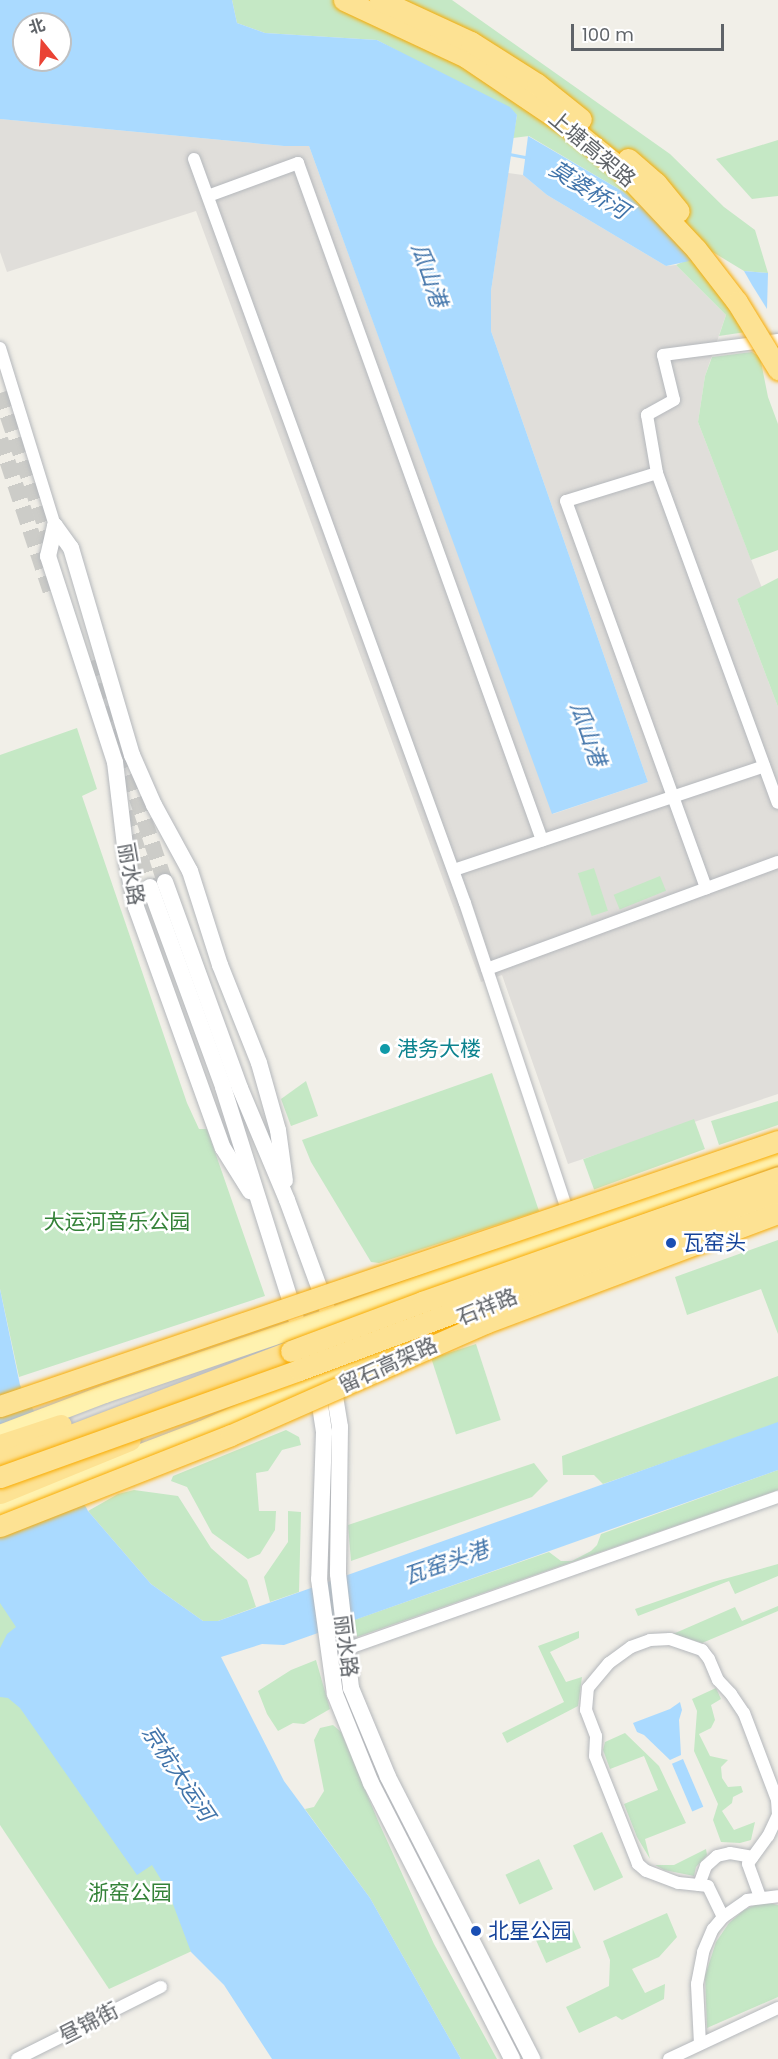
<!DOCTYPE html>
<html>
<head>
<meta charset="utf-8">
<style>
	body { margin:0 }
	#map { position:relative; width:778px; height:2059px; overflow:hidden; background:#f1efe8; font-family:Poppins,"Noto Sans SC",sans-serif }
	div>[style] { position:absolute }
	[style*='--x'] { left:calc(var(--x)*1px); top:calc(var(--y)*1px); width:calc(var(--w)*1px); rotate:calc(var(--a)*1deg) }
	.industrial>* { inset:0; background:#e0deda }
	.green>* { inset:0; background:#c5e8c5; transform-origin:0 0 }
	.water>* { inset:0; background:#aadaff; transform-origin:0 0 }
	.stream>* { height:3px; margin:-1.5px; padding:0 1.5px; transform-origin:1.5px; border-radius:1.5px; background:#aadaff }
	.secondary-tunnel>* { height:16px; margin-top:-8px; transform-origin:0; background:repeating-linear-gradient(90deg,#ccccc8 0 16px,transparent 0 24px) }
	.roads { filter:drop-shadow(0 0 2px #b5b8bc) drop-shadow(0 0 2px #b5b8bc) }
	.street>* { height:12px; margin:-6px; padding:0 6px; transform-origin:6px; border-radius:6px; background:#fff }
	.secondary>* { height:16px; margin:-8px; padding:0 8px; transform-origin:8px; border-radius:8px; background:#fff }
	.primary>* { height:18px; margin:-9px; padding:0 9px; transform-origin:9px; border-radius:9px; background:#fff2af }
	.highway>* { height:21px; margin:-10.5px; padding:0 10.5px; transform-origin:10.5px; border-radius:10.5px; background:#fde293 }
	.bridges { filter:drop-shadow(0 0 2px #f9ab00) drop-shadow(0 0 2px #f9ab00) }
	.highway-bridge>* { height:21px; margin:-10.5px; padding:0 10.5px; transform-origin:10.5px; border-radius:10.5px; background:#fde293 }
	.dots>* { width:16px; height:16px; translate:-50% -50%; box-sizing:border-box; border:3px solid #fff; border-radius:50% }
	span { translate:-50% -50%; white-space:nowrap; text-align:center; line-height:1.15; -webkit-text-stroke:5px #fff; paint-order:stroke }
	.street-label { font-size:21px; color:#5f6368 }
	.culture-label { font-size:21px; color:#0d838f }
	.left { translate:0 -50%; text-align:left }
	.park-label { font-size:21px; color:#348238 }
	.transit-label { font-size:21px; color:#164399 }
	.water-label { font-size:22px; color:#4174aa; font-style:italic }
	.north { position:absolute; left:12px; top:12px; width:60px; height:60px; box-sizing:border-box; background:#fff; border:2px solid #bfc1c3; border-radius:50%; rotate:342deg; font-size:16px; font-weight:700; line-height:24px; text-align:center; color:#5f6368 }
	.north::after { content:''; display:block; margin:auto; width:21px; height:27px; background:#ea4335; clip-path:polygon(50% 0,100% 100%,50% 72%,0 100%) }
	.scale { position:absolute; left:571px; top:24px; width:153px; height:27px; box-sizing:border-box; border:3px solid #5f6368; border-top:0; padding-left:8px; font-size:18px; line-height:21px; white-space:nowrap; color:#5f6368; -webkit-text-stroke:4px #fff; paint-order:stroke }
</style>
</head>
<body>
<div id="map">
	<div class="industrial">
		<div style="clip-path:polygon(0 119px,284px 146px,309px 146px,553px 814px,648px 782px,491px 331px,491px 291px,508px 173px,523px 175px,547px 195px,666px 266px,676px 265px,726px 315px,705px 376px,698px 422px,762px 588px,737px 599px,778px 707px,778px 1094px,568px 1164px,502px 975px,481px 982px,196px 211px,7px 272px,0 252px)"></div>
	</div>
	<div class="green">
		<div style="clip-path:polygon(232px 0,452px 0,670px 154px,724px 207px,755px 230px,768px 273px,744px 271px,655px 217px,622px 191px,529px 136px,513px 138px,517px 115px,377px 40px,265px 33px,237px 23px)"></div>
		<div style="clip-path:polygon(778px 140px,778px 196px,752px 199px,716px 159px)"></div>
		<div style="clip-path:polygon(687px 260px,694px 260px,746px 332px,719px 336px,726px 315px,676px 265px)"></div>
		<div style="clip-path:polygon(752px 352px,760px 357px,768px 397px,778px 424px,778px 550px,751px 560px,698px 422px,705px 376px,712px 357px)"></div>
		<div style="clip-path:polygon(778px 578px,778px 707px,737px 599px)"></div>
		<div style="clip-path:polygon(77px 728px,97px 789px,82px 796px,187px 1103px,199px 1129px,207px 1129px,265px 1296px,19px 1377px,0 1289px,0 755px)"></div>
		<div style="left:594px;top:868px;width:45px;height:17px;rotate:72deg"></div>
		<div style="left:660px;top:876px;width:16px;height:50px;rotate:68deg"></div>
		<div style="clip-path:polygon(492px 1073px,539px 1211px,379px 1263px,371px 1262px,311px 1162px,302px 1140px)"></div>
		<div style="clip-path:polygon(306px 1081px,318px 1116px,291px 1126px,281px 1099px)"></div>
		<div style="clip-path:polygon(778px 1101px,778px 1125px,719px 1145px,711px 1121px)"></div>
		<div style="left:694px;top:1119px;width:32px;height:118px;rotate:70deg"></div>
		<div style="clip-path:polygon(778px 1240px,778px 1334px,761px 1289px,687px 1315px,675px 1277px)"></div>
		<div style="left:476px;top:1344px;width:80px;height:47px;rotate:72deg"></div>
		<div style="clip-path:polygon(778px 1376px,778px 1423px,603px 1484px,594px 1475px,563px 1475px,562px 1456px)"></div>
		<div style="clip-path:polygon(286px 1430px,299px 1437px,301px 1445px,282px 1450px,268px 1471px,256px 1473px,259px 1511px,276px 1511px,275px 1530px,260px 1554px,248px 1559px,212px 1533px,187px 1487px,171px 1481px,173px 1476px)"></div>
		<div style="clip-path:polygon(534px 1463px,548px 1481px,532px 1497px,351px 1561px,348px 1525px)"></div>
		<div style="clip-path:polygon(778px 1470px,778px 1490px,357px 1637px,354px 1620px,549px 1552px,561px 1561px,572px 1561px,591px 1551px,597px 1545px,601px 1534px)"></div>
		<div style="clip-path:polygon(134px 1490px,178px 1496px,211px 1548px,247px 1580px,256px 1607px,218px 1621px,203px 1621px,151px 1584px,88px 1511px,118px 1494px)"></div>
		<div style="clip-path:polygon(288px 1511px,301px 1512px,299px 1592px,270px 1602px,264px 1577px,288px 1542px)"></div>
		<div style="clip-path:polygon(778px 1564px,778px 1576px,735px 1594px,729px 1581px,638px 1616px,635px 1609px,713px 1582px)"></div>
		<div style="clip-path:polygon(0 1566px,240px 1929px,109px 1989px,0 1825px)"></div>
		<div style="clip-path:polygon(778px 1606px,778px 1611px,702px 1643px,673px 1634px,735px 1607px,742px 1621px)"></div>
		<div style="clip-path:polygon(579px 1631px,579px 1638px,550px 1652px,566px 1682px,582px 1677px,578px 1706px,507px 1743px,502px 1733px,564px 1702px,538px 1646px)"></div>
		<div style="clip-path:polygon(316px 1660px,330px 1709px,304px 1724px,293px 1723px,278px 1731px,267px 1714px,258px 1691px,291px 1670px)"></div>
		<div style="clip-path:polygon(716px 1688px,721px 1699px,711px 1705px,715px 1720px,711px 1728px,699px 1734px,710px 1756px,728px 1760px,721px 1767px,722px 1778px,728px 1787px,741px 1786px,743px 1792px,733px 1797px,732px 1803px,722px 1811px,734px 1830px,755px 1822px,751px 1840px,740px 1843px,721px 1842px,713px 1820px,718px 1804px,694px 1751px,697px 1711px,692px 1699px)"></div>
		<div style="clip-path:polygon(333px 1725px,341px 1732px,379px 1823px,434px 1944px,497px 2059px,461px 2059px,370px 1898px,305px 1809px,314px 1807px,324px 1791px,314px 1740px,320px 1728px)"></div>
		<div style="clip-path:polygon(625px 1733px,659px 1766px,686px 1823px,645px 1839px,650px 1859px,637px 1837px,624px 1804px,658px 1790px,644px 1756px,610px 1769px,603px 1750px,605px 1742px)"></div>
		<div style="left:602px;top:1832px;width:50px;height:32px;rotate:65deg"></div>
		<div style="clip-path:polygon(706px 1849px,707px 1855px,696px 1867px,694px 1876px,664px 1870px,655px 1865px,674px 1865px)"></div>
		<div style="left:539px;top:1859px;width:33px;height:37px;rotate:65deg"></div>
		<div style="clip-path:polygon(769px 1903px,778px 1905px,778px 1997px,707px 2028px,705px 1976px,716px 1942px,729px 1923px,744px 1910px,755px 1905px)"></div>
		<div style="clip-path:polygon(667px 1913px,677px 1937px,659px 1957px,632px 1969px,645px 1993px,665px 1984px,664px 1999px,622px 2020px,616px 2016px,579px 2033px,566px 2007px,609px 1986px,610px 1960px,603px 1941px)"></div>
		<div style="left:570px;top:1923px;width:27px;height:38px;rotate:66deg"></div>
	</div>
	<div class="water">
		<div style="clip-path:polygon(evenodd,0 0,232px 0,237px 23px,265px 33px,377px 40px,510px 107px,517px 115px,491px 291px,491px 331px,648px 782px,552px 814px,309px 146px,284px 146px,0 119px,0 0,24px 24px,60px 24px,60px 60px,24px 60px,24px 24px)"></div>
		<div style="clip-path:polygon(528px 136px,622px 191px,655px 217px,694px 260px,666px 266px,547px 195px,523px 175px)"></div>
		<div style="clip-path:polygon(744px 271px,768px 273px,767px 309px,752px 285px)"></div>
		<div style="clip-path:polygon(0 1289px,20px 1385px,88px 1511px,151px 1584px,203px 1621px,218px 1621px,778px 1422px,778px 1470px,284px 1645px,262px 1644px,221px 1657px,284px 1781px,370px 1898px,461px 2059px,272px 2059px,224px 1985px,191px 1952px,168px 1891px,152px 1865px,137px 1875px,20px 1708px,8px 1698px,0 1697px,0 1648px,7px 1634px,16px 1627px,0 1603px)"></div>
		<div style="clip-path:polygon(680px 1702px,682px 1710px,679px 1720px,681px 1755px,670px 1760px,644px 1735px,637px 1732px,633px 1723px,670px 1709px)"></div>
		<div style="left:683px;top:1759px;width:52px;height:12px;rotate:67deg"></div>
	</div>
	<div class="stream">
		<div style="--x:509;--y:154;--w:20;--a:11"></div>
	</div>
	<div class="secondary-tunnel">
		<div style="--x:0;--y:393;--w:165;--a:71.2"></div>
		<div style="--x:0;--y:439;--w:161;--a:71.6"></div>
		<div style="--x:91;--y:661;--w:233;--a:71.5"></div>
		<div style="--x:125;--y:812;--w:79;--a:71.6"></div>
	</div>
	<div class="roads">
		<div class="street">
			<div style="--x:194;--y:159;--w:792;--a:69.99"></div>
			<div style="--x:465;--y:903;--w:332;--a:71.6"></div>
			<div style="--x:208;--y:196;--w:96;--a:-20.1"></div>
			<div style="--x:298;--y:163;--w:720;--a:70.18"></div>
			<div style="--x:778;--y:340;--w:116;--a:172.6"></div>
			<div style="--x:663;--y:355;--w:46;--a:76.3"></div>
			<div style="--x:674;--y:400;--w:31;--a:151"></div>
			<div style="--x:647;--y:415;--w:59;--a:80.2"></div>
			<div style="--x:657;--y:473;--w:351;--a:69.9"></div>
			<div style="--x:0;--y:348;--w:186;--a:72.8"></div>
			<div style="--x:657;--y:473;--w:95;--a:162.9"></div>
			<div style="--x:566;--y:501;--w:412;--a:70.1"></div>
			<div style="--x:454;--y:870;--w:327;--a:-18.5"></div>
			<div style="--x:487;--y:969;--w:310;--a:-20.2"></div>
			<div style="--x:346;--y:1649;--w:458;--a:-19.4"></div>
			<div style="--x:699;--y:1885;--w:20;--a:-70"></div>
			<div style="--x:706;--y:1866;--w:15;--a:-42"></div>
			<div style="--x:717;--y:1856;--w:13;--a:-13"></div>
			<div style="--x:730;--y:1853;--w:23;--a:10"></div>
			<div style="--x:723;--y:1917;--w:34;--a:-116"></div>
			<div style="--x:708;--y:1886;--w:30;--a:-174"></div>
			<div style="--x:678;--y:1883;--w:34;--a:-159"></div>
			<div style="--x:646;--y:1871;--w:11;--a:-139"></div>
			<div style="--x:638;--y:1864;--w:116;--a:-111.7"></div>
			<div style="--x:595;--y:1756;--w:20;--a:-87"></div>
			<div style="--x:596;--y:1736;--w:28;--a:-111"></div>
			<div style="--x:586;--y:1710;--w:22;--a:-85"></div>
			<div style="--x:588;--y:1688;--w:33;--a:-50"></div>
			<div style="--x:609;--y:1663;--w:27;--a:-36"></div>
			<div style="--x:631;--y:1647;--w:20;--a:-20"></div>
			<div style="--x:650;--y:1640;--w:20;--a:-3"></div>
			<div style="--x:670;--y:1639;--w:34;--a:19"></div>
			<div style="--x:702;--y:1650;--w:11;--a:52"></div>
			<div style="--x:709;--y:1659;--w:23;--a:67"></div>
			<div style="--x:718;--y:1680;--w:19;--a:47"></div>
			<div style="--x:731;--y:1694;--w:23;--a:56"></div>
			<div style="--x:744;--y:1713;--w:93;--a:69.2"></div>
			<div style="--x:777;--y:1800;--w:15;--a:86"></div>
			<div style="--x:778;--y:1815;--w:23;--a:115"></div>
			<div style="--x:768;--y:1836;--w:34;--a:126"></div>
			<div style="--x:748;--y:1864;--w:35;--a:70"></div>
			<div style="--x:700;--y:2044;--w:60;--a:-92.9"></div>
			<div style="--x:697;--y:1984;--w:33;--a:-79"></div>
			<div style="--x:703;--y:1952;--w:25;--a:-67"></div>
			<div style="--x:713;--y:1929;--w:16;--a:-50"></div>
			<div style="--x:723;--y:1917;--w:29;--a:-35"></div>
			<div style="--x:747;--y:1900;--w:31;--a:-7"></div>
			<div style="--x:17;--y:2059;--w:161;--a:-26.6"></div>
			<div style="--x:669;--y:2059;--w:120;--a:-25.1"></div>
		</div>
		<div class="secondary">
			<div style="--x:55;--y:526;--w:31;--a:103"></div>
			<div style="--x:48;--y:556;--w:217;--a:72"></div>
			<div style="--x:115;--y:762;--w:102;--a:83.2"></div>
			<div style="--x:127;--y:863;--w:45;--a:78.4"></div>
			<div style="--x:136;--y:907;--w:256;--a:70.2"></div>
			<div style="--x:223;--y:1148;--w:51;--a:57.9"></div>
			<div style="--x:55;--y:526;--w:27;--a:54"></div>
			<div style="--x:71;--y:548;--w:216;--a:73.6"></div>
			<div style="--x:132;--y:755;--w:55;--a:66.3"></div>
			<div style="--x:154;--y:805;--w:75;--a:61.4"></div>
			<div style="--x:190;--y:871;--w:99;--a:72.3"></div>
			<div style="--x:220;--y:965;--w:105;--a:68.3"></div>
			<div style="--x:259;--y:1063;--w:70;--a:74.2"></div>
			<div style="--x:278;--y:1130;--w:51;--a:82.2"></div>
			<div style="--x:165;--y:882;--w:219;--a:70"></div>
			<div style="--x:240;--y:1088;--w:121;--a:67.2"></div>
			<div style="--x:287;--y:1200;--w:125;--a:69.8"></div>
			<div style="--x:330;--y:1317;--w:14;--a:90"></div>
			<div style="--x:150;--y:887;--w:213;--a:69.9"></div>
			<div style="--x:223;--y:1087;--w:242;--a:72.5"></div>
			<div style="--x:332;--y:1378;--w:50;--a:80.7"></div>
			<div style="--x:340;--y:1427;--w:147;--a:90.8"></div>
			<div style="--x:338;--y:1574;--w:115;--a:83.5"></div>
			<div style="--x:351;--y:1688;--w:96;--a:67.4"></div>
			<div style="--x:388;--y:1777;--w:317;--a:62.9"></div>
			<div style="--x:317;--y:1386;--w:47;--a:81.3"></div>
			<div style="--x:324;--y:1432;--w:147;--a:91.9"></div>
			<div style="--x:319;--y:1579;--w:116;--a:82.1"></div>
			<div style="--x:335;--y:1694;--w:96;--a:68"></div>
			<div style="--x:371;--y:1783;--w:310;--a:62.9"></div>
		</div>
		<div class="primary">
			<div style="--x:0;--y:1434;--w:112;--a:-20.9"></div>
			<div style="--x:105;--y:1394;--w:238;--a:-18.9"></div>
			<div style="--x:330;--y:1317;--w:476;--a:-19.8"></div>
			<div style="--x:0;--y:1507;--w:216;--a:-20.9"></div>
			<div style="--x:202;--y:1430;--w:215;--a:-24.2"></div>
		</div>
		<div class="highway">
			<div style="--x:0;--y:1445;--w:64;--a:-18.2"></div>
			<div style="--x:0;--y:1462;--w:311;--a:-20.9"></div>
			<div style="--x:0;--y:1493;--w:140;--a:-22.2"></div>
		</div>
	</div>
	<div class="bridges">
		<div class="highway-bridge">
			<div style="--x:344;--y:0;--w:135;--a:25"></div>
			<div style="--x:466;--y:57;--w:122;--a:34"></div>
			<div style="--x:567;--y:125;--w:67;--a:38.9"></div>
			<div style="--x:619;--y:167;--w:112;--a:46.8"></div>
			<div style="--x:696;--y:249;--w:67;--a:52.3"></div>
			<div style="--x:737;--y:302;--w:79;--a:58.5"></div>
			<div style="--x:380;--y:0;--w:100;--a:24.8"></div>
			<div style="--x:471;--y:42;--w:78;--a:32.5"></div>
			<div style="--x:537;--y:84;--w:56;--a:38.5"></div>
			<div style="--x:628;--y:159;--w:37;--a:41"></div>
			<div style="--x:656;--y:183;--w:36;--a:51"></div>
			<div style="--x:291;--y:1351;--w:140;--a:-20.5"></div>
			<div style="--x:422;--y:1302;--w:377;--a:-19.3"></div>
			<div style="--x:0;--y:1406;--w:822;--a:-18.81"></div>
			<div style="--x:0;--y:1477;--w:318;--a:-19.7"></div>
			<div style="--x:299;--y:1370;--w:511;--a:-20.39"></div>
			<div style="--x:0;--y:1526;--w:248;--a:-21.5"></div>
			<div style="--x:231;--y:1435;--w:278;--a:-23.8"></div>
			<div style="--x:485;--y:1323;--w:313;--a:-20.6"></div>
		</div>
	</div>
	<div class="dots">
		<div style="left:385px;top:1049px;background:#0f9aa8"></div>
		<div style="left:671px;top:1243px;background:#1a4fb4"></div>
		<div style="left:476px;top:1931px;background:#1a4fb4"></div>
	</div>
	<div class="street-label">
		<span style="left:592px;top:149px;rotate:40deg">上塘高架路</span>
		<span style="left:131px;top:874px;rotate:80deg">丽水路</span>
		<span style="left:487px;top:1307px;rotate:-22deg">石祥路</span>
		<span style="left:388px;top:1365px;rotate:-24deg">留石高架路</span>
		<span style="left:346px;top:1646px;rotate:83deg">丽水路</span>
		<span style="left:89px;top:2023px;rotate:-27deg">昼锦街</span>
	</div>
	<div class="culture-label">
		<span class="left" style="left:397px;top:1049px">港务大楼</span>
	</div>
	<div class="park-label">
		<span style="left:117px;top:1222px">大运河音乐公园</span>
		<span style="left:130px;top:1893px">浙窑公园</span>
	</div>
	<div class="transit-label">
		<span class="left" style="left:683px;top:1243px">瓦窑头</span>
		<span class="left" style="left:488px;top:1931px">北星公园</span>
	</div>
	<div class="water-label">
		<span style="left:589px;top:190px;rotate:32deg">莫婆桥河</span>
		<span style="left:429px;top:275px;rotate:71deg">瓜山港</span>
		<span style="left:588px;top:734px;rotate:71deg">瓜山港</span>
		<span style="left:446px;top:1563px;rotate:-19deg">瓦窑头港</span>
		<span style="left:178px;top:1773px;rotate:56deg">京杭大运河</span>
	</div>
	<div class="north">北</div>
	<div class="scale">100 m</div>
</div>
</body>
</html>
